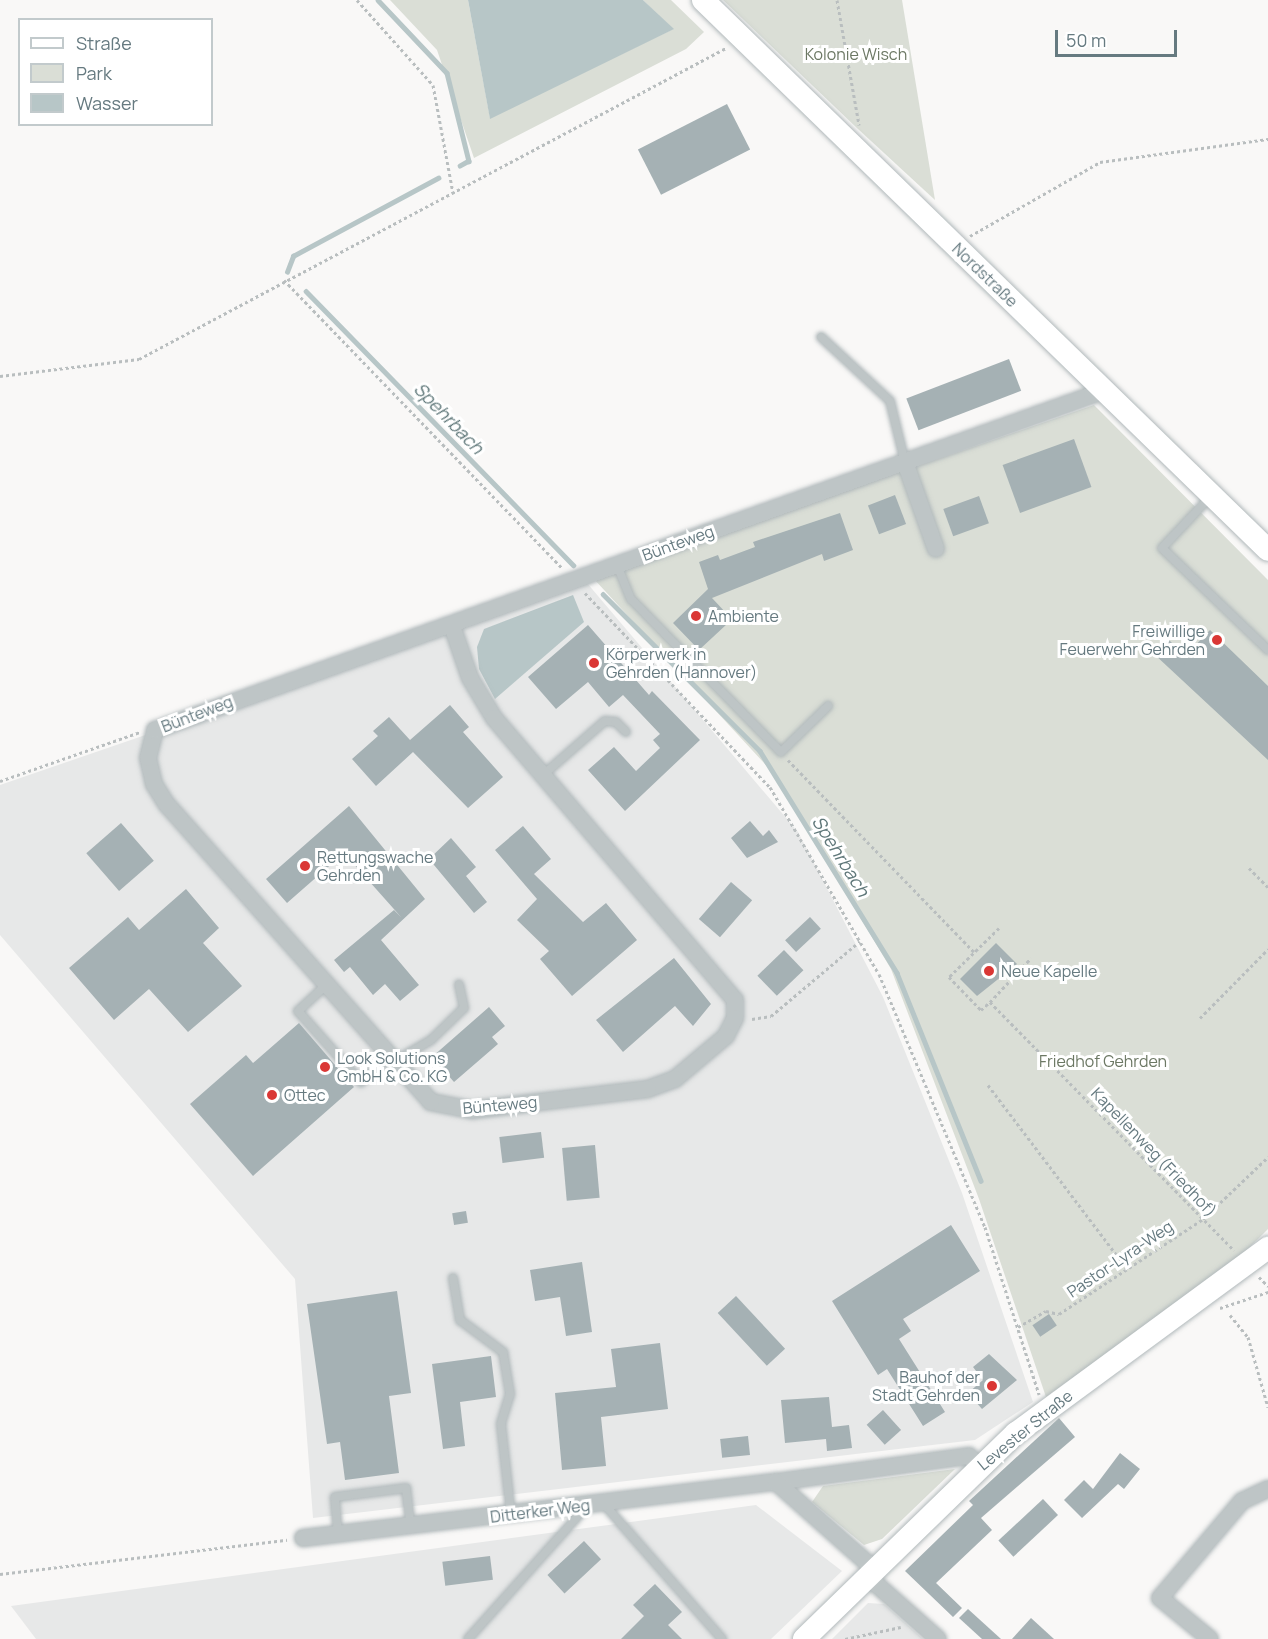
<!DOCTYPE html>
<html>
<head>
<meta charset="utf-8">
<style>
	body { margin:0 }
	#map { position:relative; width:1268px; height:1639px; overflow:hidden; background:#f9f8f7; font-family:Manrope,sans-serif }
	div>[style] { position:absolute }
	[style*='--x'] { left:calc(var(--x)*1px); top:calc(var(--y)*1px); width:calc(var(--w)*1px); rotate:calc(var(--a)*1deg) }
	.built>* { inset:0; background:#e7e8e8 }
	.green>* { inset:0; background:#daded6 }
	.water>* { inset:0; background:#b7c6c7 }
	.stream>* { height:4.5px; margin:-2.25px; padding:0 2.25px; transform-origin:2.25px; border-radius:2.25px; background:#b7c6c7 }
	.building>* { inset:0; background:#a5b1b4; transform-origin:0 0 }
	.path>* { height:3px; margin-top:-1.5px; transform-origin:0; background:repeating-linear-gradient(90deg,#b9bebf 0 3px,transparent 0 6px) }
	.roads { filter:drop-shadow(0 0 2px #b1b9bb) drop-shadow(0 0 2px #b1b9bb) }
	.lane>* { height:8px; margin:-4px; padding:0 4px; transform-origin:4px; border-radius:4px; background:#bec5c6 }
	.street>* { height:16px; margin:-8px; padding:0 8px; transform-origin:8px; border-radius:8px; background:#bec5c6 }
	.secondary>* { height:22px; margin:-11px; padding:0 11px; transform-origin:11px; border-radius:11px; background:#fff }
	.dots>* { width:16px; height:16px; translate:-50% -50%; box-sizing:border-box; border:3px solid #fff; border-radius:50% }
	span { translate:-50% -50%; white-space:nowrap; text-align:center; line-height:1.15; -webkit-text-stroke:6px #fff; paint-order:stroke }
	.park-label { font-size:16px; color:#6c7864 }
	.street-label { font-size:16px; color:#667a80 }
	.poi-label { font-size:16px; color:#667a80 }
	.left { translate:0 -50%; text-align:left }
	.right { translate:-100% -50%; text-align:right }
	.water-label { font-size:18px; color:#60787a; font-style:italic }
	.legend { position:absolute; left:18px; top:18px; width:195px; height:108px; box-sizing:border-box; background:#fff; border:2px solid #c2cacc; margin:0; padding:8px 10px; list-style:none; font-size:18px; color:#667a80 }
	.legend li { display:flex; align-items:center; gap:12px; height:30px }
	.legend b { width:30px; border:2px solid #c2cacc }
	.scale { position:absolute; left:1055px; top:30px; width:122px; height:27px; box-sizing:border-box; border:3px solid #667a80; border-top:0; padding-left:8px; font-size:18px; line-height:21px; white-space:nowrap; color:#667a80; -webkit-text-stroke:4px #fff; paint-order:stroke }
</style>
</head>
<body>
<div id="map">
	<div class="built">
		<div style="clip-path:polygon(587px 583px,798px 832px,883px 997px,962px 1193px,1033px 1402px,975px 1440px,313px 1518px,295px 1279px,0 935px,0 785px)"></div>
		<div style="clip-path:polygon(756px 1505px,842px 1571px,771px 1639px,36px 1639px,11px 1606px)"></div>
		<div style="clip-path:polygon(868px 1603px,884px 1604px,923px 1639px,832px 1639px)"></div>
	</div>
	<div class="green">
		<div style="clip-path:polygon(390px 0,468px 0,490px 118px,673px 29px,643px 0,671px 0,704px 32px,686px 49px,474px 158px,437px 50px)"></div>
		<div style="clip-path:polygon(723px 0,902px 0,935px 200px,858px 129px)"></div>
		<div style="clip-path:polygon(1094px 405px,1268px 580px,1268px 1229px,1240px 1257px,1046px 1397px,979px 1199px,891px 969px,776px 776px,593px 578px)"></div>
		<div style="clip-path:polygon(955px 1469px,882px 1539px,864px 1545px,812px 1502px,823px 1486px)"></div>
	</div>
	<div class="water">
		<div style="clip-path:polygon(468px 0,643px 0,674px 29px,490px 119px)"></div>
		<div style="clip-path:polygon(573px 595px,584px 622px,495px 699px,479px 669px,477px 647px,484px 629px)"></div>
	</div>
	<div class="stream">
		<div style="--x:378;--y:0;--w:100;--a:46.6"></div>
		<div style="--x:447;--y:73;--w:91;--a:76"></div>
		<div style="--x:469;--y:161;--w:10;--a:151"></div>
		<div style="--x:287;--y:272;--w:17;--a:-69"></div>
		<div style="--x:293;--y:256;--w:165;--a:-28.3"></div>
		<div style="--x:306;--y:291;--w:383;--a:45.7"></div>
		<div style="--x:603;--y:594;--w:222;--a:45"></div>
		<div style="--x:760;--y:751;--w:261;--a:58.3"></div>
		<div style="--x:897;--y:973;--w:224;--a:68"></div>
	</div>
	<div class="building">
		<div style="left:727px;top:104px;width:51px;height:100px;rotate:63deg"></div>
		<div style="left:1009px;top:359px;width:34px;height:110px;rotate:69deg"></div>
		<div style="left:1074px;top:439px;width:51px;height:76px;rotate:70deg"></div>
		<div style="left:895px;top:495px;width:31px;height:29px;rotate:69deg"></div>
		<div style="left:979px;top:496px;width:29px;height:38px;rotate:70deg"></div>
		<div style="clip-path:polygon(840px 513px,853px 550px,824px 561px,822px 554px,712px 598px,727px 614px,722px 619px,727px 624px,699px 650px,673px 623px,708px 589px,699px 562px,718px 555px,720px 560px,755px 547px,753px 542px)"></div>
		<div style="clip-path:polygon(588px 625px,649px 695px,652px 691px,700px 740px,625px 811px,588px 770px,614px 747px,636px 771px,660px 748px,653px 740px,660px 734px,623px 695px,609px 707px,588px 682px,556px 709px,528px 677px)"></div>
		<div style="clip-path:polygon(1210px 630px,1268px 686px,1268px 760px,1154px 654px,1168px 639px,1185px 656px)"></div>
		<div style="clip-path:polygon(450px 705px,469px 727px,463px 732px,503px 777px,468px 808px,413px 752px,376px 786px,352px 759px,378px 736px,373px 731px,389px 717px,410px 740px)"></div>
		<div style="clip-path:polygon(349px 806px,425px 899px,381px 940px,419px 985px,400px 1001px,385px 984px,373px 995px,350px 967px,344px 972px,334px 960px,394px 910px,401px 917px,344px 853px,287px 903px,266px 879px)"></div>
		<div style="clip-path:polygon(750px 821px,763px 836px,769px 830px,778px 842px,747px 858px,731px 838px)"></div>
		<div style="left:121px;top:823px;width:50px;height:46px;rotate:49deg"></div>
		<div style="clip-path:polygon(523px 826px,551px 859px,534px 874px,583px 922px,606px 903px,637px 940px,572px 996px,540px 959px,549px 951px,517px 920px,537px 899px,495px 850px)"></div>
		<div style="clip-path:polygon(451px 838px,476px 867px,466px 876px,487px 902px,474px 913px,429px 859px)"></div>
		<div style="left:731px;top:882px;width:28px;height:49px;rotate:41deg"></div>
		<div style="clip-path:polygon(186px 889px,219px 928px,203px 943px,242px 986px,188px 1032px,149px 989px,114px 1020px,69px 968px,128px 917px,139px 930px)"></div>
		<div style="left:810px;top:917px;width:16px;height:34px;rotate:47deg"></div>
		<div style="clip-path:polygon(996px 943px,1017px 964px,977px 996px,960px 979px)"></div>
		<div style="left:784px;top:950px;width:28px;height:37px;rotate:46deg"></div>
		<div style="clip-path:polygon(674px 958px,711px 1004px,693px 1026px,675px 1006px,623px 1052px,596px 1020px)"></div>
		<div style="clip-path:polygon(489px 1007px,505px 1026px,492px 1037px,498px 1044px,454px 1082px,432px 1057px)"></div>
		<div style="clip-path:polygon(299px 1023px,354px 1087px,253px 1176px,190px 1104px,246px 1055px,253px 1063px)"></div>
		<div style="left:541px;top:1132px;width:26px;height:42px;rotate:83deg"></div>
		<div style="left:595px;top:1145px;width:53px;height:33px;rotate:85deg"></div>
		<div style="left:466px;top:1211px;width:12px;height:14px;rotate:81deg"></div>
		<div style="clip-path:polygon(951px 1225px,980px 1271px,903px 1319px,911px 1331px,899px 1339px,945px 1412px,923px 1426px,887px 1369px,878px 1375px,832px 1301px)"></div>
		<div style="clip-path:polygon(582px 1262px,592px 1332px,566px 1336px,560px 1297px,535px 1301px,530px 1270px)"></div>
		<div style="clip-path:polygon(397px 1291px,411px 1393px,389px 1396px,399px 1473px,345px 1480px,340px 1442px,327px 1444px,307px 1304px)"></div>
		<div style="left:736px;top:1296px;width:72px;height:25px;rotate:47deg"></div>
		<div style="left:1049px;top:1314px;width:14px;height:20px;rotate:56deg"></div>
		<div style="clip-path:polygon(660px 1343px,668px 1409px,601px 1417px,606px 1466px,562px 1470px,555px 1393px,616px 1387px,611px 1349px)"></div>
		<div style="clip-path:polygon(989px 1354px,1017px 1380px,982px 1409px,968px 1393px,983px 1380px,973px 1367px)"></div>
		<div style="clip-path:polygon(491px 1356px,496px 1397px,460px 1402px,465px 1446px,443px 1449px,432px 1364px)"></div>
		<div style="clip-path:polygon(829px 1397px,832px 1427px,849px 1425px,852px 1448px,827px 1451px,826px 1439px,785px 1443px,781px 1400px)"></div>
		<div style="left:883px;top:1410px;width:27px;height:22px;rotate:48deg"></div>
		<div style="clip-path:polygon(1059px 1418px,1075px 1437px,981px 1518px,992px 1530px,936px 1583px,962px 1608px,953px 1617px,905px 1571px,973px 1505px,969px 1501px)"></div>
		<div style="left:748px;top:1436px;width:19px;height:28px;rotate:84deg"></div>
		<div style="clip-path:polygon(1120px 1453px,1140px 1469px,1124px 1489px,1118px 1484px,1082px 1518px,1064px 1500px,1084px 1480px,1093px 1489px)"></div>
		<div style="left:1043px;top:1499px;width:22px;height:61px;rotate:47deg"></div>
		<div style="left:584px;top:1541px;width:25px;height:50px;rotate:47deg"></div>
		<div style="left:490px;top:1556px;width:24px;height:48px;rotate:83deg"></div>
		<div style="clip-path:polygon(655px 1584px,682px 1612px,668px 1625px,682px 1639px,621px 1639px,644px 1616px,633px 1605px)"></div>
		<div style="clip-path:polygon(968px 1609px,1001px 1639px,982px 1639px,959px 1618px)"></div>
		<div style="clip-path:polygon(1031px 1618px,1054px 1639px,1012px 1639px)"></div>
	</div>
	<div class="path">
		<div style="--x:357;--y:0;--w:114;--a:48.2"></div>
		<div style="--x:433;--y:85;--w:110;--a:79.5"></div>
		<div style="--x:837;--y:0;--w:127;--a:80"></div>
		<div style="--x:970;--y:236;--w:150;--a:-29.6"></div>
		<div style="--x:1100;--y:162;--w:170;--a:-7.8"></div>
		<div style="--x:284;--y:280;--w:400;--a:46"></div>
		<div style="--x:0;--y:376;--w:140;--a:-7"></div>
		<div style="--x:139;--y:359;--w:664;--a:-27.92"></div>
		<div style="--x:585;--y:593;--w:268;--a:46.4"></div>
		<div style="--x:770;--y:787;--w:216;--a:59.8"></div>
		<div style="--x:879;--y:974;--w:274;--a:67.3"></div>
		<div style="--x:985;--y:1227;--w:176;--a:72.1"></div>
		<div style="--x:788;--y:760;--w:267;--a:45.9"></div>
		<div style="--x:0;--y:781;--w:148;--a:-19.3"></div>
		<div style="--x:1249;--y:868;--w:27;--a:45"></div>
		<div style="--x:999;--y:928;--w:70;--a:135.6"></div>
		<div style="--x:949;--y:977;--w:46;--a:45.9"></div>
		<div style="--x:981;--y:1010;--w:12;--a:-42"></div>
		<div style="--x:990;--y:1002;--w:348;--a:45.5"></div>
		<div style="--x:990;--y:1002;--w:60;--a:-47"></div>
		<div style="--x:1200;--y:1018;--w:97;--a:-45.4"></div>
		<div style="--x:752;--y:1019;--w:19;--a:-9"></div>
		<div style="--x:771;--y:1016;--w:116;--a:-40.1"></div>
		<div style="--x:988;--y:1085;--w:231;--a:52.9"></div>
		<div style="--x:1259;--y:1277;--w:13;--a:45"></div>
		<div style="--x:1220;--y:1308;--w:51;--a:-18.4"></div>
		<div style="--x:1230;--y:1315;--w:28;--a:51"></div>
		<div style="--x:1248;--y:1337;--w:73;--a:74.1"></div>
		<div style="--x:1018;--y:1327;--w:32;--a:-30"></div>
		<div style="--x:1046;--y:1311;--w:13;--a:13"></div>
		<div style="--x:1059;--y:1314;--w:173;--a:-33.4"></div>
		<div style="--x:1203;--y:1219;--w:90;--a:-43.6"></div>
		<div style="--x:0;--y:1574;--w:289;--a:-6.8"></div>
		<div style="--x:845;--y:1639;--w:57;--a:-12.1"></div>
	</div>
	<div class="roads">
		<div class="lane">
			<div style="--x:821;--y:337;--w:94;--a:42.8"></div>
			<div style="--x:890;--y:401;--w:63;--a:76.2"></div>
			<div style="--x:1211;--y:496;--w:71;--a:133.3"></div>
			<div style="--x:1162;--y:548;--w:147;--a:43.9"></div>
			<div style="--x:617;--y:565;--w:37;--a:68"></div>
			<div style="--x:631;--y:599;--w:214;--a:45.6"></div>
			<div style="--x:781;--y:752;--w:66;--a:-44.4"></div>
			<div style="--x:543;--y:775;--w:82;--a:-41.1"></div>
			<div style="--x:605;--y:721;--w:11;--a:5"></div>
			<div style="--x:616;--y:722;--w:14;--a:45"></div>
			<div style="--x:325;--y:986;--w:37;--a:137"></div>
			<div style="--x:298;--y:1011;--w:95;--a:48.4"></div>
			<div style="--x:361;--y:1082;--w:36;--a:-42"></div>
			<div style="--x:392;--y:1063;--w:45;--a:-30.5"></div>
			<div style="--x:431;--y:1040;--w:46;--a:-44.1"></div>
			<div style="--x:464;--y:1008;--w:24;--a:-102"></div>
			<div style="--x:453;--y:1278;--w:43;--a:80.5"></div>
			<div style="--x:460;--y:1320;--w:54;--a:36.7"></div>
			<div style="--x:503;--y:1352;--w:43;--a:80.5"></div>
			<div style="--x:510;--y:1394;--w:31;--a:107"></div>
			<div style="--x:501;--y:1424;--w:91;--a:83.7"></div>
			<div style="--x:603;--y:1503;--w:181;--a:48.8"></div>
			<div style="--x:338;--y:1534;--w:37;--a:-95"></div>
			<div style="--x:335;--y:1497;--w:72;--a:-7.2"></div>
			<div style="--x:406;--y:1488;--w:38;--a:83"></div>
			<div style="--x:468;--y:1639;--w:180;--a:-48.2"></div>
		</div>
		<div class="street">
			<div style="--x:905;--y:462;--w:92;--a:70.4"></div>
			<div style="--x:452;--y:626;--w:55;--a:70.9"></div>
			<div style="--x:470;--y:678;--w:47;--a:59"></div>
			<div style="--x:494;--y:718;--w:371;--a:49.5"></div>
			<div style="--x:735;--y:1000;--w:18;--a:90"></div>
			<div style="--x:735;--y:1018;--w:20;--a:117"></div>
			<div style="--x:726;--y:1036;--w:67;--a:139.9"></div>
			<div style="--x:675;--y:1079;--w:29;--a:160"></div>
			<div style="--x:648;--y:1089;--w:177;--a:173.2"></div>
			<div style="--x:472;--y:1110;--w:42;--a:-169"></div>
			<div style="--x:431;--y:1102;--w:397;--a:-131.6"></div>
			<div style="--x:167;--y:805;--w:25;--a:-122"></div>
			<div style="--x:154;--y:784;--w:27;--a:-103"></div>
			<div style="--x:148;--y:758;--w:29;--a:-76"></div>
			<div style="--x:155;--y:730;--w:995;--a:-19.67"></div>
			<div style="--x:1092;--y:395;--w:11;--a:-52"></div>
			<div style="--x:776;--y:1482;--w:195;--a:-7.7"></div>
			<div style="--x:969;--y:1456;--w:13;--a:48"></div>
			<div style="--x:303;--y:1538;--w:476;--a:-6.8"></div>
			<div style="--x:776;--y:1482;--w:131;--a:41.6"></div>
			<div style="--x:867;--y:1576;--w:95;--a:41.6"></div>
			<div style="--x:1210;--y:1639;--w:65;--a:-140.6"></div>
			<div style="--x:1160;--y:1598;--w:127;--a:-49.8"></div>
			<div style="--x:1242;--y:1501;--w:29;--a:-25"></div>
		</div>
		<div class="secondary">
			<div style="--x:703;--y:0;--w:788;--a:44.23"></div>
			<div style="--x:804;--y:1639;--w:296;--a:-44.2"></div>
			<div style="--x:1016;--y:1433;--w:313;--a:-36.3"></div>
		</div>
	</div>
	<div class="dots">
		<div style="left:696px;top:616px;background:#da3735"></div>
		<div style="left:1217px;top:640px;background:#da3735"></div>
		<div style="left:594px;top:663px;background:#da3735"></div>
		<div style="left:305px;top:866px;background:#da3735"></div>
		<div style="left:989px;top:971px;background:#da3735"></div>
		<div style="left:325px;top:1067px;background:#da3735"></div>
		<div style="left:272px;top:1095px;background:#da3735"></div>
		<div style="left:992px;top:1386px;background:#da3735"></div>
	</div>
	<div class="park-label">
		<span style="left:856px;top:54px">Kolonie Wisch</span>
		<span style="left:1103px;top:1061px">Friedhof Gehrden</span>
	</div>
	<div class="street-label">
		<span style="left:985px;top:275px;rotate:44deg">Nordstraße</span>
		<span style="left:678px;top:543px;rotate:-20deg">Bünteweg</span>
		<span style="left:197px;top:714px;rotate:-21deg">Bünteweg</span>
		<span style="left:500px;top:1105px;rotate:-5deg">Bünteweg</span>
		<span style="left:1154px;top:1152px;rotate:46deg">Kapellenweg (Friedhof)</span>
		<span style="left:1120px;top:1259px;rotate:-34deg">Pastor-Lyra-Weg</span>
		<span style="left:1025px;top:1430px;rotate:-39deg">Levester Straße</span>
		<span style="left:540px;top:1511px;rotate:-7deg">Ditterker Weg</span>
	</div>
	<div class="poi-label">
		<span class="left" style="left:708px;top:616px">Ambiente</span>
		<span class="right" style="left:1205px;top:640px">Freiwillige<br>Feuerwehr Gehrden</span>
		<span class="left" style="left:606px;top:663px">Körperwerk in<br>Gehrden (Hannover)</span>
		<span class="left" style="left:317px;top:866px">Rettungswache<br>Gehrden</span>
		<span class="left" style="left:1001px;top:971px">Neue Kapelle</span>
		<span class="left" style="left:337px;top:1067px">Look Solutions<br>GmbH &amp; Co. KG</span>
		<span class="left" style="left:284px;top:1095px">Ottec</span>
		<span class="right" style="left:980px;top:1386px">Bauhof der<br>Stadt Gehrden</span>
	</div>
	<div class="water-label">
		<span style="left:449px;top:418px;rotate:46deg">Spehrbach</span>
		<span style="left:841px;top:856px;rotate:58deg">Spehrbach</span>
	</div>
	<ul class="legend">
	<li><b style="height:8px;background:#fff"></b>Straße</li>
	<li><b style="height:16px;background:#daded6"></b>Park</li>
	<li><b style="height:16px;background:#b7c6c7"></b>Wasser</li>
	</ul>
	<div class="scale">50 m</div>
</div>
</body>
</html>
